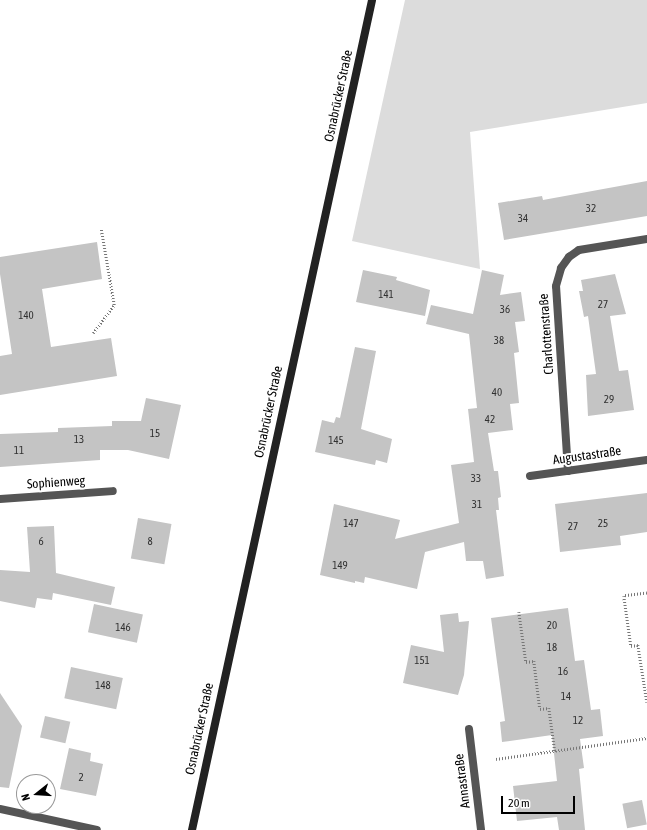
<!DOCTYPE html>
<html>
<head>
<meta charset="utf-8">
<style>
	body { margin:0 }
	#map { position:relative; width:647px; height:830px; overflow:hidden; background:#fff; font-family:"Asap Condensed",sans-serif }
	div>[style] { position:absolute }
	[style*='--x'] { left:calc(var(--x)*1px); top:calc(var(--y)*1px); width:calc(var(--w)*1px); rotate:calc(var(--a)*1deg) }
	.green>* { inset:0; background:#dcdcdc }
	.building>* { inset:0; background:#c4c4c4; transform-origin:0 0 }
	.path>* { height:2.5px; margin-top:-1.25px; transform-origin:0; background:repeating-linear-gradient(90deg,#777 0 1px,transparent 0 3px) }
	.street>* { height:8px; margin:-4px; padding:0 4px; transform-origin:4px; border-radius:4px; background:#555 }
	.secondary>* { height:8px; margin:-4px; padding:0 4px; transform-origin:4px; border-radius:4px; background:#222 }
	span { translate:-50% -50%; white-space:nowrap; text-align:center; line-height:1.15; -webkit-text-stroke:4px #fff; paint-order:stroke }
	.number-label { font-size:11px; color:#313131 }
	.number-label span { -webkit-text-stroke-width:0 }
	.street-label { font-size:13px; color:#000 }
	.north { position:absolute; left:16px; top:774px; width:40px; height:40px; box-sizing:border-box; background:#fff; border:1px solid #999; border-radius:50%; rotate:253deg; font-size:11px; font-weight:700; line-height:16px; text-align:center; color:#000 }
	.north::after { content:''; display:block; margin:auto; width:14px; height:18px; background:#000; clip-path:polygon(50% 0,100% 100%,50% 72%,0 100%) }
	.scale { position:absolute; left:501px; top:796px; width:74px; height:18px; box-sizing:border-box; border:2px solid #000; border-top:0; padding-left:5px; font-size:12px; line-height:14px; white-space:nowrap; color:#000; -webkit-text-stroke:3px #fff; paint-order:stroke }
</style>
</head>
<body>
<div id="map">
	<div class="green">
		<div style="clip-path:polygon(405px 0,647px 0,647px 103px,470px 132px,480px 269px,352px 241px)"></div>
	</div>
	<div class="building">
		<div style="clip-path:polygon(647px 181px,647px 216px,504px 240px,498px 203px,542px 196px,543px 200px)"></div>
		<div style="clip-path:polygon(97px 242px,102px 279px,42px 289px,51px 347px,111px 338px,117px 376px,0 395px,0 356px,12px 354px,0 274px,0 257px)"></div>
		<div style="clip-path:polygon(363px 270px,397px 277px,396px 280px,430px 290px,425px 316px,356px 302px)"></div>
		<div style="clip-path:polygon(482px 270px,504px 275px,500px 295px,521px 292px,525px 321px,515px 322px,519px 352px,514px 353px,519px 403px,510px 404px,513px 430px,488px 433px,494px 471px,498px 471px,501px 497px,498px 498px,499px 510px,496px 510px,504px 576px,486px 579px,483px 561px,466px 561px,464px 542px,425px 552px,417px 589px,365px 577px,364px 583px,355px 581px,355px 583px,320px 575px,334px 504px,400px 520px,395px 539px,459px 523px,451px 465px,474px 462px,468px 409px,477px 408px,469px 334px,426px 324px,431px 305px,473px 314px)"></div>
		<div style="clip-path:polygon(615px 274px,626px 314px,610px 316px,619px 371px,628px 370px,634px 410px,588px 416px,586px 375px,596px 374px,588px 316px,584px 317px,579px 291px,583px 291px,581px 280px)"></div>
		<div style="clip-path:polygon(355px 347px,376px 351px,361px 429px,392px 439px,387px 463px,376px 460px,375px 465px,315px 452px,322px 420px,334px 423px,336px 417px,340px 418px)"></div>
		<div style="clip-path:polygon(146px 398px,181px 405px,169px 459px,128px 450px,100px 450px,100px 460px,0 467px,0 434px,58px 432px,58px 428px,112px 426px,112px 421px,141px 421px)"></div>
		<div style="clip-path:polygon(647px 493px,647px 532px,620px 536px,621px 545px,560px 552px,555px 504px)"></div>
		<div style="left:138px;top:518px;width:34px;height:41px;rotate:10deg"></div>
		<div style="clip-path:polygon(54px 526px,56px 573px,115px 587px,111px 605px,53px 593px,52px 600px,37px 598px,35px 608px,0 601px,0 570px,30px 572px,27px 527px)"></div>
		<div style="left:94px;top:604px;width:50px;height:29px;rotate:12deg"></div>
		<div style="clip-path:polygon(568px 608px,575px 661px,584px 660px,591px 710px,600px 709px,603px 736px,580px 739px,584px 768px,579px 769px,585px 830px,559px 830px,557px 817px,517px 821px,513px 786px,557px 781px,552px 735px,502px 742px,500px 722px,505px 721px,491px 618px)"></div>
		<div style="clip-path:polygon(458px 613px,459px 622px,469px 621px,464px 675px,458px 695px,403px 683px,411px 645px,444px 652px,440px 615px)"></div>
		<div style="left:71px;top:667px;width:53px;height:32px;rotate:12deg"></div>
		<div style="clip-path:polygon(0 693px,22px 726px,9px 788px,0 787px)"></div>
		<div style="left:45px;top:716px;width:26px;height:22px;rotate:13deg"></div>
		<div style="clip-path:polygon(69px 748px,91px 753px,90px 761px,103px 764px,96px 796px,60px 789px)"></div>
		<div style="left:642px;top:800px;width:25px;height:20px;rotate:79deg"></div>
	</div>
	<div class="path">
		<div style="--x:93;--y:333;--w:35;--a:-53"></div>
		<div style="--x:114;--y:305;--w:77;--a:-99.7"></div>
		<div style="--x:647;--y:593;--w:23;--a:173"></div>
		<div style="--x:624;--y:596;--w:50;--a:82"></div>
		<div style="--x:631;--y:646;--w:7;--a:-8"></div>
		<div style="--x:638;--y:645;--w:58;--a:81"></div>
		<div style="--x:519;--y:612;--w:50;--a:82"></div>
		<div style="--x:526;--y:662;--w:8;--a:-7"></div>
		<div style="--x:534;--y:661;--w:48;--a:82.9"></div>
		<div style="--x:540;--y:709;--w:9;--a:-6"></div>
		<div style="--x:549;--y:708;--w:44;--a:82.2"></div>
		<div style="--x:496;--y:759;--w:152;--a:-7.9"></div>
	</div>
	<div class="street">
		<div style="--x:568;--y:471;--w:185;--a:-93.7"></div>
		<div style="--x:556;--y:286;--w:19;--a:-74"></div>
		<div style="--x:561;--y:268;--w:14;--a:-54"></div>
		<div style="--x:569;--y:257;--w:12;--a:-35"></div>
		<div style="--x:579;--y:250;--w:69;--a:-9.2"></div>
		<div style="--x:530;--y:476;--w:118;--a:-7.8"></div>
		<div style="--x:0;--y:499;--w:113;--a:-4"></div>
		<div style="--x:469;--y:729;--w:102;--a:83.2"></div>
		<div style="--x:0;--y:809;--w:99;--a:12.2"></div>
	</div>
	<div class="secondary">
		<div style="--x:192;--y:830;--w:849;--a:-77.76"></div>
	</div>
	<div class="number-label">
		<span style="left:591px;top:208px">32</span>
		<span style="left:523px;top:218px">34</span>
		<span style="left:386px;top:294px">141</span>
		<span style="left:603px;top:304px">27</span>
		<span style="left:505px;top:309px">36</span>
		<span style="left:26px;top:315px">140</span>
		<span style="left:499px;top:340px">38</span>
		<span style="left:497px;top:392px">40</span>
		<span style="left:609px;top:399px">29</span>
		<span style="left:490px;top:419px">42</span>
		<span style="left:155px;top:433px">15</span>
		<span style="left:79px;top:439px">13</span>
		<span style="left:336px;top:440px">145</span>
		<span style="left:19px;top:450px">11</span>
		<span style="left:476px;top:478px">33</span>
		<span style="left:477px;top:504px">31</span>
		<span style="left:351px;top:523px">147</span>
		<span style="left:603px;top:523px">25</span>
		<span style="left:573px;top:526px">27</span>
		<span style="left:41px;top:541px">6</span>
		<span style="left:150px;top:541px">8</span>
		<span style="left:340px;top:565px">149</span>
		<span style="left:552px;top:625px">20</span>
		<span style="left:123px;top:627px">146</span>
		<span style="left:552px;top:647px">18</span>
		<span style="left:422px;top:660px">151</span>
		<span style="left:563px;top:671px">16</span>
		<span style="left:103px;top:685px">148</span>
		<span style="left:566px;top:696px">14</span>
		<span style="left:578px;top:720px">12</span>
		<span style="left:81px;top:777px">2</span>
	</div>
	<div class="street-label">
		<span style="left:339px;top:96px;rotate:-78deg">Osnabrücker Straße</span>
		<span style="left:547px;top:334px;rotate:-94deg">Charlottenstraße</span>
		<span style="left:269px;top:412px;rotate:-78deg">Osnabrücker Straße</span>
		<span style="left:587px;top:456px;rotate:-8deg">Augustastraße</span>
		<span style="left:56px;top:483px;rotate:-4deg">Sophienweg</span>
		<span style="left:200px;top:729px;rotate:-78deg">Osnabrücker Straße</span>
		<span style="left:463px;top:781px;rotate:-97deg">Annastraße</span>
	</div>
	<div class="north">N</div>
	<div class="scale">20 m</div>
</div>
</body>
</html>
